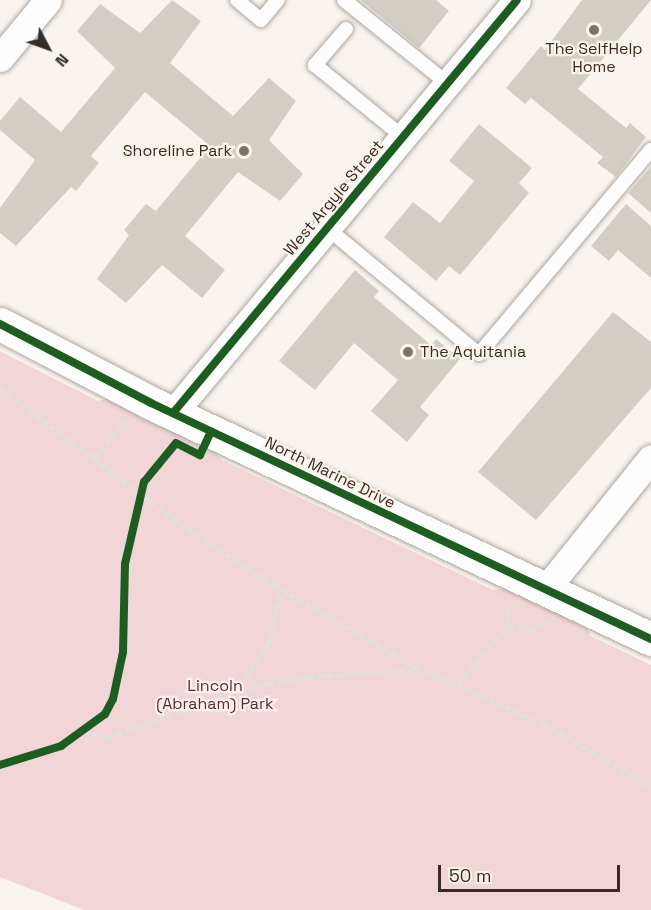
<!DOCTYPE html>
<html>
<head>
<meta charset="utf-8">
<style>
	body { margin:0 }
	#map { position:relative; width:651px; height:910px; overflow:hidden; background:#f9f4ef; font-family:"Space Grotesk",sans-serif }
	div>[style] { position:absolute }
	[style*='--x'] { left:calc(var(--x)*1px); top:calc(var(--y)*1px); width:calc(var(--w)*1px); rotate:calc(var(--a)*1deg) }
	.green>* { inset:0; background:#f2d6d7 }
	.building>* { inset:0; background:#d3cec5 }
	.path>* { height:4px; margin-top:-2px; transform-origin:0; background:repeating-linear-gradient(90deg,#e3e0df 0 6px,transparent 0 9px) }
	.roads { filter:drop-shadow(0 0 2px #ada6a0) drop-shadow(0 0 2px #ada6a0) }
	.service>* { height:14px; margin:-7px; padding:0 7px; transform-origin:7px; border-radius:7px; background:#fefdfd }
	.minor>* { height:27px; margin:-13.5px; padding:0 13.5px; transform-origin:13.5px; border-radius:13.5px; background:#fefdfd }
	.tertiary>* { height:33px; margin:-16.5px; padding:0 16.5px; transform-origin:16.5px; border-radius:16.5px; background:#fefdfd }
	.cycleway>* { height:8px; margin:-4px; padding:0 4px; transform-origin:4px; border-radius:4px; background:#1b5e20 }
	.dots>* { width:16px; height:16px; translate:-50% -50%; box-sizing:border-box; border:3px solid #fdf3eb; border-radius:50% }
	span { translate:-50% -50%; white-space:nowrap; text-align:center; line-height:1.15; -webkit-text-stroke:4.5px #fdf3eb; paint-order:stroke }
	.poi-label { font-size:16px; color:#362c25 }
	.right { translate:-100% -50%; text-align:right }
	.left { translate:0 -50%; text-align:left }
	.street-label { font-size:16px; color:#362c25 }
	.park-label { font-size:16px; color:#5f2633 }
	.north { position:absolute; left:18px; top:18px; width:60px; height:60px; -webkit-text-stroke:4px #fdf3eb; paint-order:stroke; rotate:131deg; font-size:16px; font-weight:700; line-height:24px; text-align:center; color:#362c25 }
	.north::after { content:''; display:block; margin:auto; width:21px; height:27px; background:#362c25; clip-path:polygon(50% 0,100% 100%,50% 72%,0 100%) }
	.scale { position:absolute; left:438px; top:865px; width:182px; height:27px; box-sizing:border-box; border:3px solid #362c25; border-top:0; padding-left:8px; font-size:18px; line-height:21px; white-space:nowrap; color:#362c25; -webkit-text-stroke:4px #fdf3eb; paint-order:stroke }
</style>
</head>
<body>
<div id="map">
	<div class="green">
		<div style="clip-path:polygon(0 351px,98px 401px,112px 398px,212px 448px,222px 460px,493px 590px,509px 588px,586px 626px,591px 636px,651px 665px,651px 910px,84px 910px,0 877px)"></div>
	</div>
	<div class="building">
		<div style="clip-path:polygon(172px 0,201px 21px,170px 63px,233px 116px,269px 78px,296px 101px,269px 140px,303px 174px,280px 201px,238px 172px,185px 236px,225px 270px,202px 298px,162px 265px,126px 303px,97px 279px,129px 235px,124px 230px,146px 204px,156px 211px,210px 146px,145px 92px,91px 156px,99px 163px,76px 191px,71px 187px,16px 246px,0 233px,0 208px,35px 160px,0 130px,0 121px,20px 97px,61px 132px,115px 68px,77px 31px,100px 4px,140px 33px)"></div>
		<div style="clip-path:polygon(361px 0,436px 0,449px 11px,419px 48px)"></div>
		<div style="clip-path:polygon(582px 0,651px 0,578px 89px,626px 128px,630px 123px,646px 137px,616px 177px,597px 163px,603px 157px,531px 98px,525px 104px,506px 88px,541px 46px,545px 50px)"></div>
		<div style="clip-path:polygon(479px 124px,532px 168px,519px 183px,529px 193px,460px 275px,449px 266px,436px 281px,384px 237px,413px 202px,440px 223px,474px 181px,449px 161px)"></div>
		<div style="clip-path:polygon(651px 167px,651px 213px,628px 193px)"></div>
		<div style="clip-path:polygon(626px 204px,651px 226px,651px 278px,618px 250px,609px 261px,591px 246px)"></div>
		<div style="clip-path:polygon(355px 270px,379px 291px,374px 297px,431px 345px,436px 339px,460px 359px,420px 407px,429px 415px,407px 442px,371px 411px,398px 380px,354px 343px,315px 390px,279px 361px)"></div>
		<div style="clip-path:polygon(613px 312px,651px 342px,651px 388px,536px 520px,478px 472px)"></div>
	</div>
	<div class="path">
		<div style="--x:0;--y:388;--w:217;--a:37.1"></div>
		<div style="--x:173;--y:519;--w:121;--a:33.6"></div>
		<div style="--x:274;--y:586;--w:163;--a:29.9"></div>
		<div style="--x:415;--y:667;--w:140;--a:24"></div>
		<div style="--x:543;--y:724;--w:125;--a:30.3"></div>
		<div style="--x:94;--y:458;--w:50;--a:-49"></div>
		<div style="--x:509;--y:626;--w:23;--a:10"></div>
		<div style="--x:532;--y:630;--w:20;--a:-24"></div>
		<div style="--x:458;--y:684;--w:77;--a:-48.7"></div>
		<div style="--x:509;--y:626;--w:14;--a:-98"></div>
		<div style="--x:507;--y:612;--w:10;--a:-66"></div>
		<div style="--x:229;--y:694;--w:23;--a:-43"></div>
		<div style="--x:246;--y:678;--w:41;--a:-55.9"></div>
		<div style="--x:269;--y:644;--w:55;--a:-76.2"></div>
		<div style="--x:84;--y:732;--w:25;--a:14"></div>
		<div style="--x:108;--y:738;--w:128;--a:-20.1"></div>
		<div style="--x:228;--y:694;--w:41;--a:-14"></div>
		<div style="--x:268;--y:684;--w:42;--a:-9.7"></div>
		<div style="--x:309;--y:677;--w:109;--a:-3.7"></div>
	</div>
	<div class="roads">
		<div class="service">
			<div style="--x:237;--y:0;--w:31;--a:40"></div>
			<div style="--x:261;--y:20;--w:26;--a:-50"></div>
			<div style="--x:344;--y:0;--w:134;--a:38.9"></div>
			<div style="--x:346;--y:29;--w:48;--a:130.7"></div>
			<div style="--x:315;--y:65;--w:114;--a:39.3"></div>
			<div style="--x:327;--y:228;--w:197;--a:39.7"></div>
			<div style="--x:479;--y:354;--w:267;--a:-49.9"></div>
		</div>
		<div class="minor">
			<div style="--x:0;--y:58;--w:75;--a:-50.4"></div>
			<div style="--x:173;--y:413;--w:537;--a:-50.21"></div>
			<div style="--x:545;--y:590;--w:169;--a:-51.2"></div>
		</div>
		<div class="tertiary">
			<div style="--x:0;--y:324;--w:170;--a:27.6"></div>
			<div style="--x:151;--y:403;--w:553;--a:25.27"></div>
		</div>
	</div>
	<div class="cycleway">
		<div style="--x:0;--y:324;--w:170;--a:27.6"></div>
		<div style="--x:151;--y:403;--w:553;--a:25.27"></div>
		<div style="--x:173;--y:413;--w:537;--a:-50.21"></div>
		<div style="--x:0;--y:765;--w:64;--a:-17.3"></div>
		<div style="--x:61;--y:746;--w:54;--a:-36"></div>
		<div style="--x:105;--y:714;--w:17;--a:-62"></div>
		<div style="--x:113;--y:699;--w:48;--a:-78"></div>
		<div style="--x:123;--y:652;--w:88;--a:-88.7"></div>
		<div style="--x:125;--y:564;--w:84;--a:-77"></div>
		<div style="--x:144;--y:482;--w:50;--a:-50.6"></div>
		<div style="--x:176;--y:443;--w:27;--a:27"></div>
		<div style="--x:200;--y:455;--w:26;--a:-65"></div>
	</div>
	<div class="dots">
		<div style="left:594px;top:30px;background:#7a726c"></div>
		<div style="left:244px;top:151px;background:#7a726c"></div>
		<div style="left:408px;top:352px;background:#7a726c"></div>
	</div>
	<div class="poi-label">
		<span style="left:594px;top:58px">The SelfHelp<br>Home</span>
		<span class="right" style="left:232px;top:151px">Shoreline Park</span>
		<span class="left" style="left:420px;top:352px">The Aquitania</span>
	</div>
	<div class="street-label">
		<span style="left:334px;top:198px;rotate:-50deg">West Argyle Street</span>
		<span style="left:330px;top:473px;rotate:26deg">North Marine Drive</span>
	</div>
	<div class="park-label">
		<span style="left:215px;top:695px">Lincoln<br>(Abraham) Park</span>
	</div>
	<div class="north">N</div>
	<div class="scale">50 m</div>
</div>
</body>
</html>
